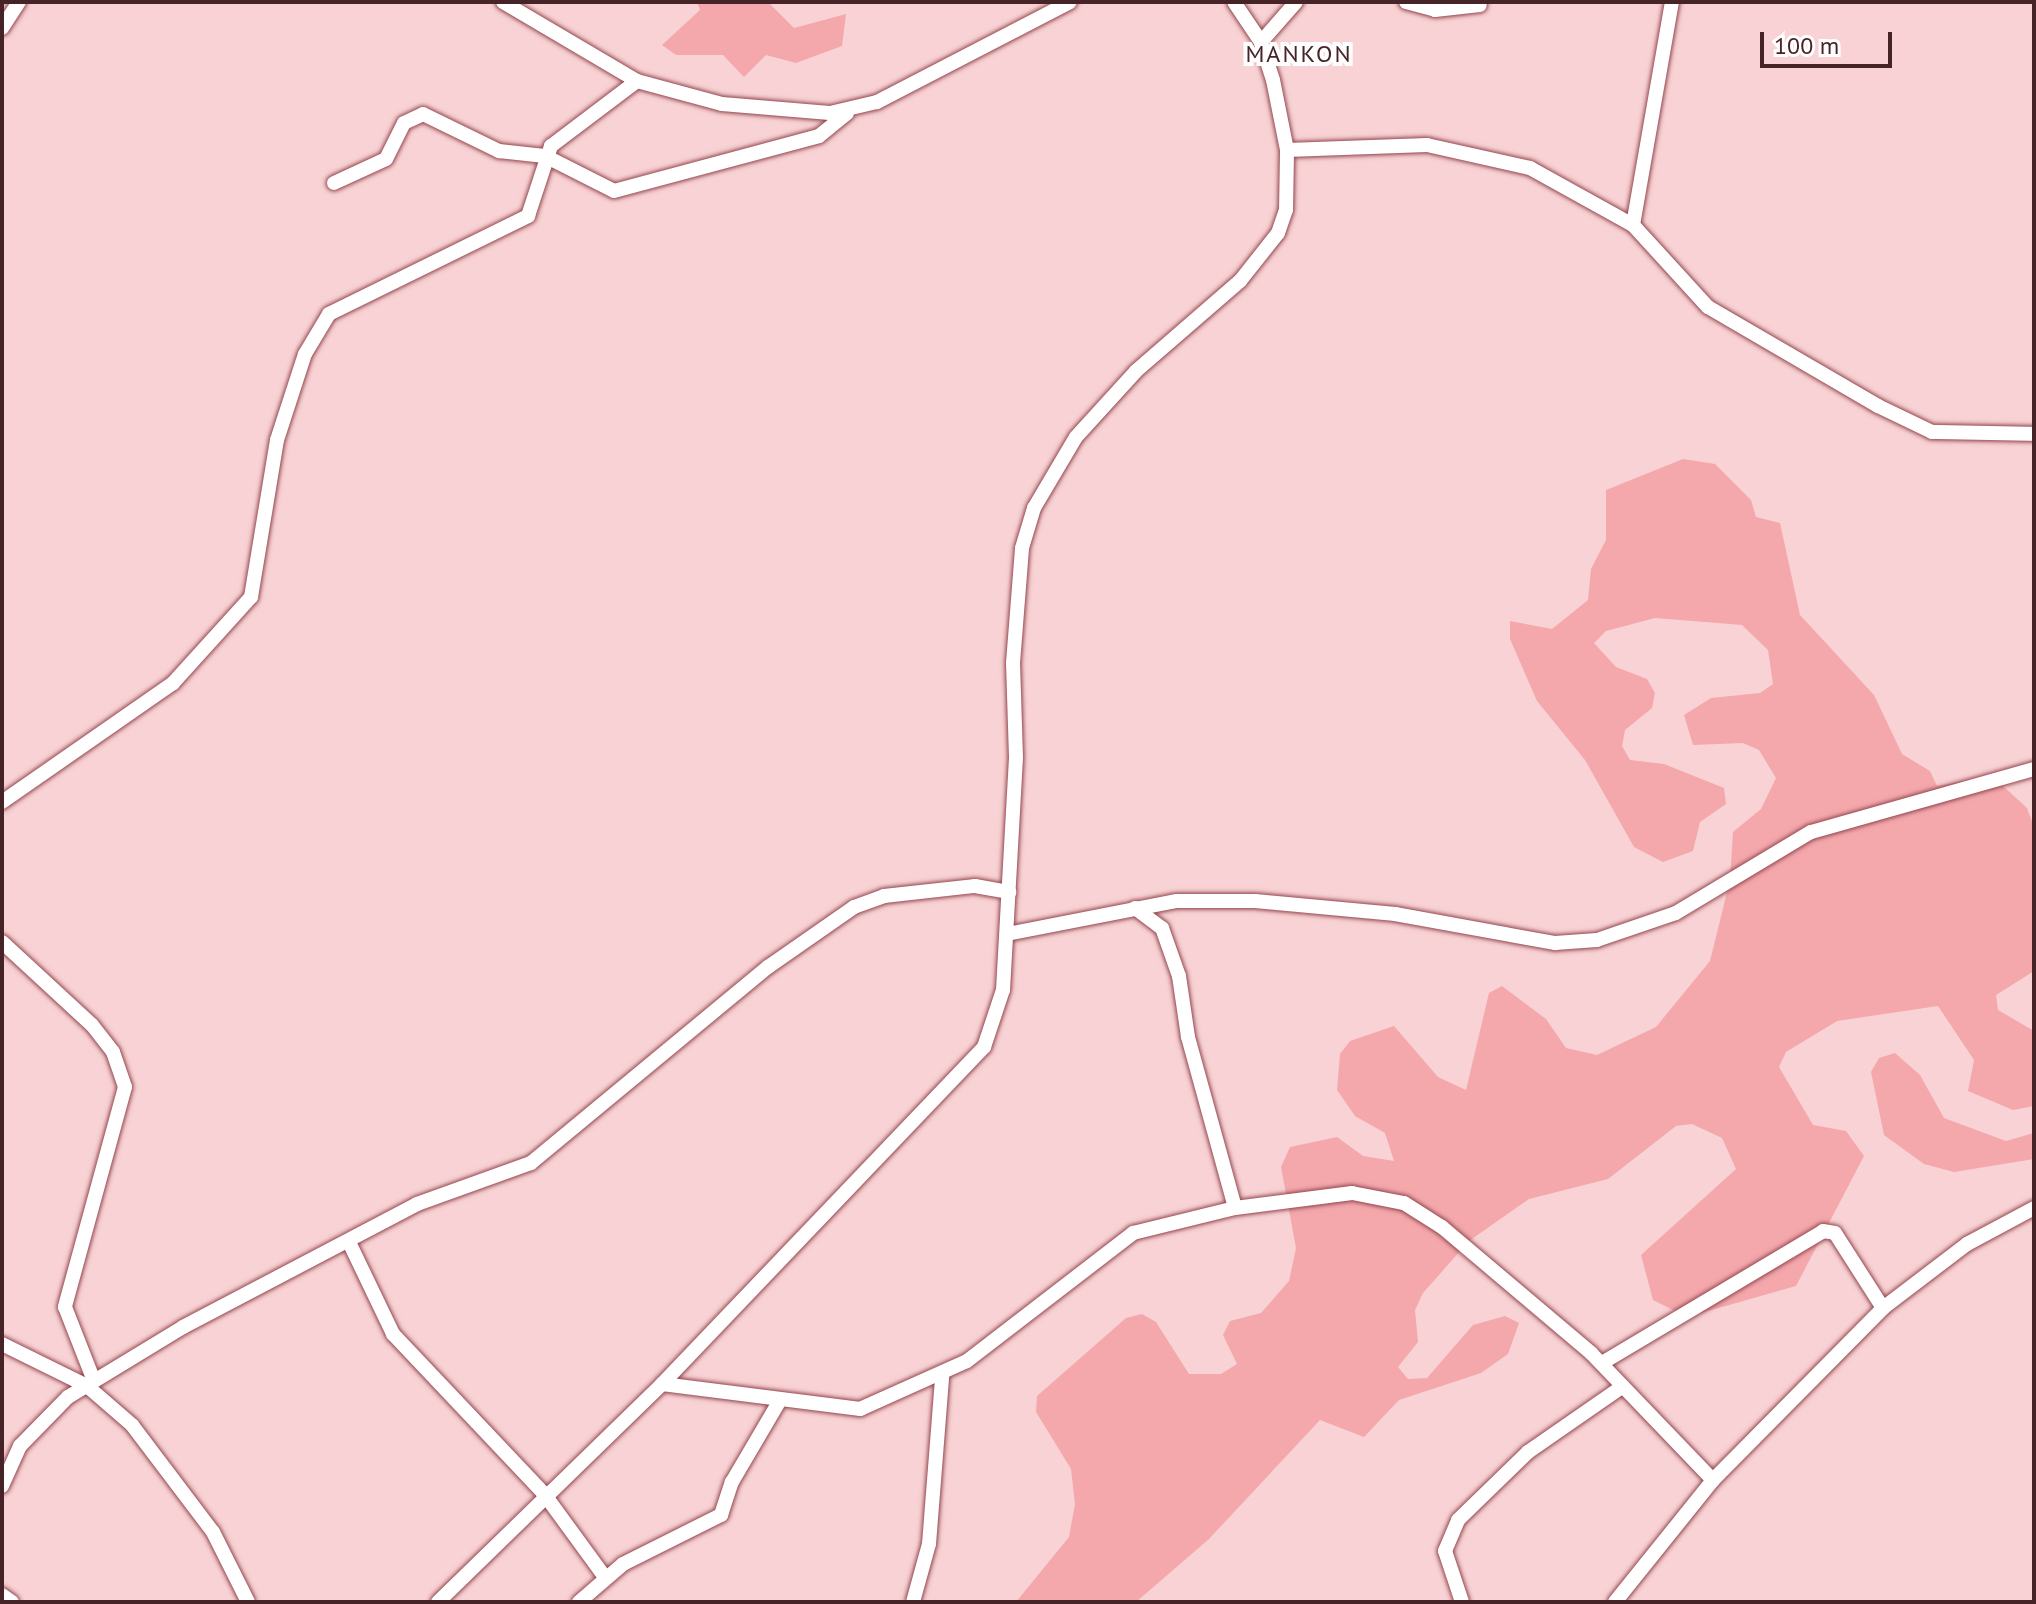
<!DOCTYPE html>
<html>
<head>
<meta charset="utf-8">
<style>
	body { margin:0 }
	#map { position:relative; width:2036px; height:1604px; overflow:hidden; background:#f8d2d4; font-family:"PT Sans",sans-serif }
	div>[style] { position:absolute }
	[style*='--x'] { left:calc(var(--x)*1px); top:calc(var(--y)*1px); width:calc(var(--w)*1px); rotate:calc(var(--a)*1deg) }
	.green>* { inset:0; background:#f4a8ac }
	.roads { filter:drop-shadow(0 0 2px #94464e) drop-shadow(0 0 2px #94464e) }
	.minor>* { height:14px; margin:-7px; padding:0 7px; transform-origin:7px; border-radius:7px; background:#fff }
	span { translate:-50% -50%; white-space:nowrap; text-align:center; line-height:1.15; -webkit-text-stroke:8px #fefefe; paint-order:stroke }
	.quarter-label { font-size:24px; color:#452326; letter-spacing:2px }
	.frame { position:absolute; inset:0; border:4px solid #452326; pointer-events:none }
	.scale { position:absolute; left:1760px; top:32px; width:132px; height:36px; box-sizing:border-box; border:4px solid #452326; border-top:0; padding-left:10px; font-size:24px; line-height:28px; white-space:nowrap; color:#452326; -webkit-text-stroke:6px #fefefe; paint-order:stroke }
</style>
</head>
<body>
<div id="map">
	<div class="green">
		<div style="clip-path:polygon(697px 2px,768px 2px,794px 28px,846px 14px,842px 46px,796px 63px,766px 55px,744px 77px,723px 55px,676px 55px,662px 45px,700px 10px)"></div>
		<div style="clip-path:polygon(1683px 459px,1715px 464px,1751px 500px,1756px 517px,1780px 523px,1800px 615px,1874px 695px,1902px 754px,1930px 771px,1937px 786px,1992px 776px,2027px 808px,2034px 827px,2034px 971px,1996px 995px,1998px 1010px,2034px 1031px,2034px 1106px,2013px 1110px,1968px 1091px,1974px 1060px,1938px 1006px,1837px 1021px,1786px 1052px,1779px 1067px,1813px 1125px,1846px 1131px,1864px 1156px,1796px 1286px,1701px 1313px,1683px 1315px,1653px 1300px,1641px 1255px,1736px 1169px,1722px 1138px,1692px 1124px,1676px 1126px,1608px 1179px,1529px 1199px,1469px 1241px,1423px 1293px,1415px 1310px,1418px 1342px,1398px 1367px,1408px 1379px,1427px 1378px,1473px 1325px,1505px 1316px,1519px 1323px,1508px 1354px,1481px 1373px,1399px 1400px,1364px 1437px,1320px 1420px,1209px 1539px,1136px 1602px,1016px 1602px,1069px 1537px,1075px 1504px,1071px 1469px,1036px 1412px,1037px 1396px,1126px 1318px,1142px 1314px,1156px 1322px,1189px 1374px,1221px 1374px,1237px 1364px,1223px 1335px,1230px 1321px,1261px 1313px,1289px 1281px,1296px 1248px,1281px 1167px,1290px 1147px,1337px 1137px,1363px 1156px,1394px 1161px,1385px 1133px,1355px 1116px,1337px 1090px,1340px 1054px,1350px 1041px,1394px 1026px,1438px 1077px,1466px 1090px,1489px 993px,1502px 986px,1546px 1019px,1566px 1048px,1597px 1055px,1656px 1027px,1710px 961px,1730px 880px,1733px 832px,1761px 809px,1776px 778px,1759px 750px,1743px 743px,1693px 745px,1684px 715px,1711px 698px,1760px 693px,1773px 684px,1768px 650px,1742px 625px,1655px 618px,1606px 631px,1594px 643px,1616px 667px,1647px 679px,1655px 693px,1652px 708px,1625px 730px,1622px 746px,1630px 760px,1664px 764px,1724px 788px,1726px 804px,1700px 822px,1693px 851px,1663px 862px,1634px 847px,1585px 760px,1537px 701px,1510px 639px,1510px 621px,1552px 629px,1588px 600px,1591px 569px,1606px 540px,1606px 490px)"></div>
		<div style="clip-path:polygon(1895px 1053px,1920px 1075px,1944px 1118px,2006px 1141px,2034px 1133px,2034px 1159px,1954px 1172px,1924px 1164px,1884px 1135px,1871px 1072px,1879px 1058px)"></div>
	</div>
	<div class="roads">
		<div class="minor">
			<div style="--x:503;--y:2;--w:156;--a:30.5"></div>
			<div style="--x:637;--y:81;--w:88;--a:15.1"></div>
			<div style="--x:722;--y:104;--w:108;--a:4.8"></div>
			<div style="--x:830;--y:113;--w:48;--a:-13.2"></div>
			<div style="--x:877;--y:102;--w:217;--a:-27.4"></div>
			<div style="--x:1406;--y:2;--w:30;--a:15"></div>
			<div style="--x:1435;--y:10;--w:45;--a:-6.3"></div>
			<div style="--x:2;--y:28;--w:31;--a:-57"></div>
			<div style="--x:1261;--y:42;--w:53;--a:-48.8"></div>
			<div style="--x:1287;--y:150;--w:140;--a:-2"></div>
			<div style="--x:1427;--y:145;--w:106;--a:12.6"></div>
			<div style="--x:1530;--y:168;--w:118;--a:29"></div>
			<div style="--x:1633;--y:225;--w:111;--a:47.6"></div>
			<div style="--x:1708;--y:307;--w:197;--a:30.2"></div>
			<div style="--x:1878;--y:406;--w:60;--a:25.7"></div>
			<div style="--x:1932;--y:432;--w:102;--a:1.1"></div>
			<div style="--x:334;--y:183;--w:57;--a:-24.8"></div>
			<div style="--x:386;--y:159;--w:40;--a:-63.4"></div>
			<div style="--x:404;--y:123;--w:21;--a:-25"></div>
			<div style="--x:423;--y:114;--w:85;--a:26"></div>
			<div style="--x:499;--y:151;--w:46;--a:6.2"></div>
			<div style="--x:545;--y:156;--w:77;--a:26.9"></div>
			<div style="--x:614;--y:191;--w:212;--a:-15"></div>
			<div style="--x:819;--y:136;--w:36;--a:-39"></div>
			<div style="--x:1633;--y:225;--w:226;--a:-80.1"></div>
			<div style="--x:2;--y:802;--w:208;--a:-34.8"></div>
			<div style="--x:173;--y:683;--w:116;--a:-47.8"></div>
			<div style="--x:251;--y:597;--w:159;--a:-80.6"></div>
			<div style="--x:277;--y:440;--w:90;--a:-72"></div>
			<div style="--x:305;--y:354;--w:47;--a:-59"></div>
			<div style="--x:329;--y:314;--w:222;--a:-26.2"></div>
			<div style="--x:528;--y:216;--w:74;--a:-71.8"></div>
			<div style="--x:551;--y:146;--w:108;--a:-37.1"></div>
			<div style="--x:1135;--y:908;--w:34;--a:37"></div>
			<div style="--x:1162;--y:928;--w:51;--a:70.5"></div>
			<div style="--x:1179;--y:976;--w:62;--a:81.6"></div>
			<div style="--x:1188;--y:1037;--w:177;--a:74.6"></div>
			<div style="--x:1007;--y:934;--w:173;--a:-11"></div>
			<div style="--x:1177;--y:901;--w:78;--a:0"></div>
			<div style="--x:1255;--y:901;--w:141;--a:5.3"></div>
			<div style="--x:1395;--y:914;--w:163;--a:10.3"></div>
			<div style="--x:1555;--y:943;--w:42;--a:-4.1"></div>
			<div style="--x:1597;--y:940;--w:83;--a:-18.9"></div>
			<div style="--x:1676;--y:913;--w:157;--a:-31"></div>
			<div style="--x:1811;--y:832;--w:232;--a:-15.8"></div>
			<div style="--x:2;--y:942;--w:122;--a:42.7"></div>
			<div style="--x:92;--y:1025;--w:34;--a:52"></div>
			<div style="--x:113;--y:1052;--w:37;--a:71"></div>
			<div style="--x:125;--y:1087;--w:228;--a:105.3"></div>
			<div style="--x:65;--y:1307;--w:79;--a:68.6"></div>
			<div style="--x:349;--y:1242;--w:102;--a:64.4"></div>
			<div style="--x:393;--y:1334;--w:221;--a:46.6"></div>
			<div style="--x:545;--y:1495;--w:100;--a:53.9"></div>
			<div style="--x:2;--y:1344;--w:95;--a:26.3"></div>
			<div style="--x:87;--y:1386;--w:60;--a:40.9"></div>
			<div style="--x:132;--y:1425;--w:134;--a:52.9"></div>
			<div style="--x:213;--y:1532;--w:78;--a:63.4"></div>
			<div style="--x:1602;--y:1363;--w:257;--a:-30.8"></div>
			<div style="--x:1823;--y:1231;--w:12;--a:9"></div>
			<div style="--x:1835;--y:1233;--w:89;--a:57.4"></div>
			<div style="--x:662;--y:1384;--w:200;--a:7.2"></div>
			<div style="--x:860;--y:1409;--w:117;--a:-24.2"></div>
			<div style="--x:967;--y:1361;--w:210;--a:-37.6"></div>
			<div style="--x:1133;--y:1233;--w:105;--a:-13.8"></div>
			<div style="--x:1235;--y:1208;--w:118;--a:-7.3"></div>
			<div style="--x:1352;--y:1193;--w:53;--a:10.9"></div>
			<div style="--x:1404;--y:1203;--w:45;--a:32.3"></div>
			<div style="--x:1442;--y:1227;--w:195;--a:40.2"></div>
			<div style="--x:1591;--y:1353;--w:176;--a:46.2"></div>
			<div style="--x:2;--y:1486;--w:44;--a:-65.8"></div>
			<div style="--x:20;--y:1446;--w:69;--a:-45.6"></div>
			<div style="--x:68;--y:1397;--w:135;--a:-31.3"></div>
			<div style="--x:183;--y:1327;--w:264;--a:-27.7"></div>
			<div style="--x:417;--y:1204;--w:121;--a:-19.8"></div>
			<div style="--x:531;--y:1163;--w:308;--a:-39.6"></div>
			<div style="--x:768;--y:967;--w:105;--a:-34.9"></div>
			<div style="--x:854;--y:907;--w:32;--a:-20"></div>
			<div style="--x:884;--y:896;--w:92;--a:-6.3"></div>
			<div style="--x:975;--y:886;--w:35;--a:10"></div>
			<div style="--x:2;--y:1595;--w:12;--a:35"></div>
			<div style="--x:438;--y:1602;--w:313;--a:-44.2"></div>
			<div style="--x:662;--y:1384;--w:466;--a:-46.3"></div>
			<div style="--x:984;--y:1047;--w:60;--a:-71.6"></div>
			<div style="--x:1003;--y:990;--w:232;--a:-86.8"></div>
			<div style="--x:1016;--y:758;--w:95;--a:-91.8"></div>
			<div style="--x:1013;--y:663;--w:115;--a:-85.5"></div>
			<div style="--x:1022;--y:548;--w:42;--a:-73.3"></div>
			<div style="--x:1034;--y:508;--w:82;--a:-59.4"></div>
			<div style="--x:1076;--y:437;--w:89;--a:-47.7"></div>
			<div style="--x:1136;--y:371;--w:138;--a:-40.9"></div>
			<div style="--x:1240;--y:281;--w:61;--a:-51.6"></div>
			<div style="--x:1278;--y:233;--w:24;--a:-71"></div>
			<div style="--x:1286;--y:210;--w:60;--a:-89"></div>
			<div style="--x:1287;--y:150;--w:71;--a:-101.3"></div>
			<div style="--x:1273;--y:80;--w:40;--a:-108"></div>
			<div style="--x:1261;--y:42;--w:48;--a:-124"></div>
			<div style="--x:579;--y:1602;--w:58;--a:-40.8"></div>
			<div style="--x:623;--y:1564;--w:110;--a:-26.6"></div>
			<div style="--x:721;--y:1515;--w:35;--a:-72"></div>
			<div style="--x:732;--y:1482;--w:93;--a:-59.6"></div>
			<div style="--x:913;--y:1602;--w:60;--a:-74.6"></div>
			<div style="--x:929;--y:1544;--w:168;--a:-85.5"></div>
			<div style="--x:1462;--y:1602;--w:54;--a:-108.4"></div>
			<div style="--x:1445;--y:1551;--w:34;--a:-67"></div>
			<div style="--x:1458;--y:1520;--w:98;--a:-44.2"></div>
			<div style="--x:1528;--y:1452;--w:114;--a:-34.7"></div>
			<div style="--x:1615;--y:1602;--w:156;--a:-51.2"></div>
			<div style="--x:1713;--y:1480;--w:242;--a:-45.3"></div>
			<div style="--x:1883;--y:1308;--w:106;--a:-37.3"></div>
			<div style="--x:1967;--y:1244;--w:76;--a:-28.2"></div>
		</div>
	</div>
	<div class="quarter-label">
		<span style="left:1299px;top:54px">MANKON</span>
	</div>
	<div class="frame"></div>
	<div class="scale">100 m</div>
</div>
</body>
</html>
